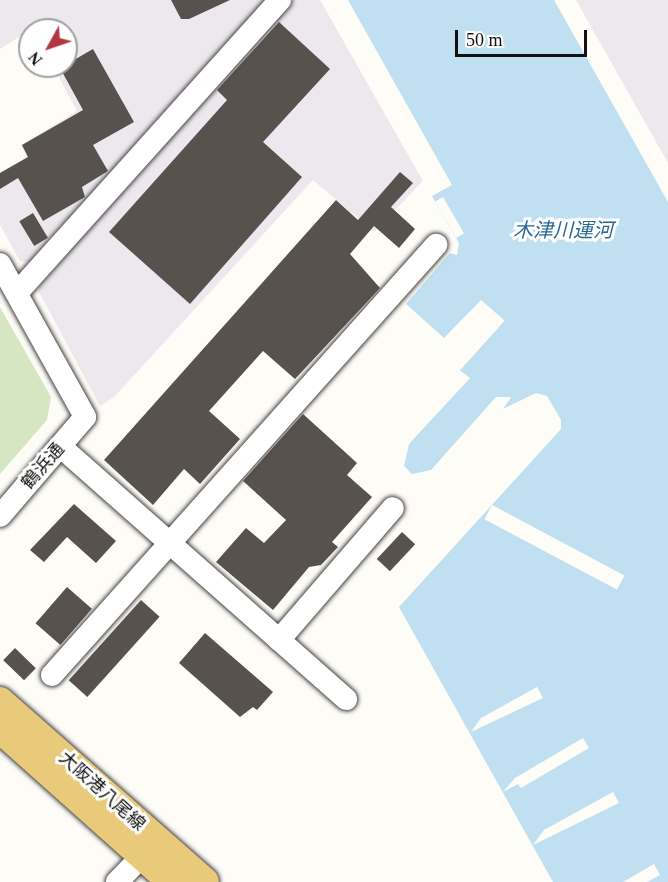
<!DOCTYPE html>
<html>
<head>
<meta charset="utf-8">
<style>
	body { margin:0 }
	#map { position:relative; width:668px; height:882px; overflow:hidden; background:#fefcf6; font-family:"Times New Roman","Noto Sans JP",serif }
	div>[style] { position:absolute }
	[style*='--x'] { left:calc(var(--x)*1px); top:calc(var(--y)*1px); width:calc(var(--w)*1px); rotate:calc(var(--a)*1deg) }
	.industrial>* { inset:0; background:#ede7ee }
	.green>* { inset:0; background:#d6e6c2 }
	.water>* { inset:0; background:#c0dff0 }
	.pier>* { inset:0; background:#fefcf6; transform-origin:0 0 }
	.building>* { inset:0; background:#58524e; transform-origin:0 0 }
	.roads { filter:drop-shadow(0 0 2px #444) drop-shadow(0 0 2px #444) }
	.minor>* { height:22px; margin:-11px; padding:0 11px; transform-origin:11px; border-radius:11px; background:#fff }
	.major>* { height:28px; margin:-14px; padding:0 14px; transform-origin:14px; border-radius:14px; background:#e9ca7b }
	span { translate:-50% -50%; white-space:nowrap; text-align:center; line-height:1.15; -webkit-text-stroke:6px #fff; paint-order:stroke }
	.street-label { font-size:18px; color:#111 }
	.water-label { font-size:20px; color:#276995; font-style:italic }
	.north { position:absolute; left:18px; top:18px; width:60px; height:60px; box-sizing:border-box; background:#fff; border:2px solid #a0a0a0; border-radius:50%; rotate:230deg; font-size:16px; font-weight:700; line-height:24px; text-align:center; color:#111 }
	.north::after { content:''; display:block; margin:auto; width:21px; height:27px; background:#b13842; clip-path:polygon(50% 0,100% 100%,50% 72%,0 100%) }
	.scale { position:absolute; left:455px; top:30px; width:132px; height:27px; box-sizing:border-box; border:3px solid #111; border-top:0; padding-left:8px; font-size:18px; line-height:21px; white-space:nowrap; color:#111; -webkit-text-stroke:4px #fff; paint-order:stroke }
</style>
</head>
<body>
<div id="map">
	<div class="industrial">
		<div style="clip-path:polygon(0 0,265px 0,29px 262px,20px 261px,0 225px,0 173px,27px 157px,21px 145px,77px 111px,53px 66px,66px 66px,66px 30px,30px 30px,0 49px)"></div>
		<div style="clip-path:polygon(294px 0,320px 0,423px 181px,374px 232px,313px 180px,115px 396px,100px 406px,39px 292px,39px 283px)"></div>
		<div style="clip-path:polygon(576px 0,668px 0,668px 163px)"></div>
	</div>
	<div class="green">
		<div style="clip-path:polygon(0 307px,51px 397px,47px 420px,0 474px)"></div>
	</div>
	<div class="water">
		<div style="clip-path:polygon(348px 0,554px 0,668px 202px,668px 882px,553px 882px,399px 607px,561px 429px,561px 420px,547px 396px,536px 393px,503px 409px,511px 397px,496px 397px,431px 470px,412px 474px,404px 466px,409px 444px,470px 378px,454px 366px,495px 312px,481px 300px,444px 338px,406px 304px,450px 253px,457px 255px,459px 243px,432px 196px,452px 185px)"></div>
	</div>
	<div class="pier">
		<div style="left:443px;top:197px;width:42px;height:9px;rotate:60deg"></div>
		<div style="left:495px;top:312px;width:13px;height:68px;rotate:42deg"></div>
		<div style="left:492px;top:505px;width:150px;height:16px;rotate:28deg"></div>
		<div style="clip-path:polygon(537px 687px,543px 698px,471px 732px,481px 718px)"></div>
		<div style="clip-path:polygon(583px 738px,589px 748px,521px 788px,518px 784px,503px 792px,515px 778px)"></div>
		<div style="clip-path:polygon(613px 792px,619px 803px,533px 845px,544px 830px)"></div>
		<div style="clip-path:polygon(654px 864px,660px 875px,647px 882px,623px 882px)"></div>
	</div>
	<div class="building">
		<div style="clip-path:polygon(171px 0,230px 0,189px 19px,181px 19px)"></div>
		<div style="clip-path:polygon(279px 22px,330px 69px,263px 142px,302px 177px,190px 304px,109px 232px,227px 100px,217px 90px)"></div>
		<div style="clip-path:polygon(93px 49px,134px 122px,93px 145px,108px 171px,82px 187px,85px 197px,43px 221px,18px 178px,0 189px,0 173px,28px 157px,22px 145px,83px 110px,60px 68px)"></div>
		<div style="clip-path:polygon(400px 172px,413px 183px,391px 207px,415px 229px,399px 248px,374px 226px,350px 254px,380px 288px,295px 379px,263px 351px,209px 411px,240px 439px,200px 484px,184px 469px,153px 505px,104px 460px,336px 200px,358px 220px)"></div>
		<div style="left:33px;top:213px;width:29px;height:16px;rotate:59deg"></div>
		<div style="clip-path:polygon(303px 414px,357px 463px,347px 475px,372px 497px,332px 542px,338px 547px,321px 565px,309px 567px,273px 610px,216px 562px,246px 528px,264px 543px,286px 520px,243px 481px)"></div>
		<div style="clip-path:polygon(74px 504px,116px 541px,96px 563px,67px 537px,44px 562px,30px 550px)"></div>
		<div style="left:402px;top:532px;width:18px;height:37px;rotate:43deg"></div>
		<div style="left:67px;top:587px;width:33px;height:48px;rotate:41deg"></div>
		<div style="left:141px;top:600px;width:25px;height:108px;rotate:42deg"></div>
		<div style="clip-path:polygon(205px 633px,273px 692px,257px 710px,253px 707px,240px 717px,179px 663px)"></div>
		<div style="left:15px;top:648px;width:29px;height:17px;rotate:44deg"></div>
	</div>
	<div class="roads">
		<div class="minor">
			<div style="--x:0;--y:264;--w:175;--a:60.9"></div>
			<div style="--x:85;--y:417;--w:130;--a:130.6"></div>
			<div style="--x:17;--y:293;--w:394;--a:-48.1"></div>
			<div style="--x:60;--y:446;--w:382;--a:41.5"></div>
			<div style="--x:279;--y:640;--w:174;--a:-49.2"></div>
			<div style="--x:52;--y:675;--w:577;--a:-48.23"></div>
			<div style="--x:117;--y:882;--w:35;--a:-46"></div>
		</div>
		<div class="major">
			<div style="--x:0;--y:701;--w:273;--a:41.4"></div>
			<div style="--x:0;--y:729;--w:229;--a:41.8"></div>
		</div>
	</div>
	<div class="street-label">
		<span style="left:43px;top:466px;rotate:-49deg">鶴浜通</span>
		<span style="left:102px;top:791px;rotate:42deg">大阪港八尾線</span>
	</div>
	<div class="water-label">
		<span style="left:563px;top:230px">木津川運河</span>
	</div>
	<div class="north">N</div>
	<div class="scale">50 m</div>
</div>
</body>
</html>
